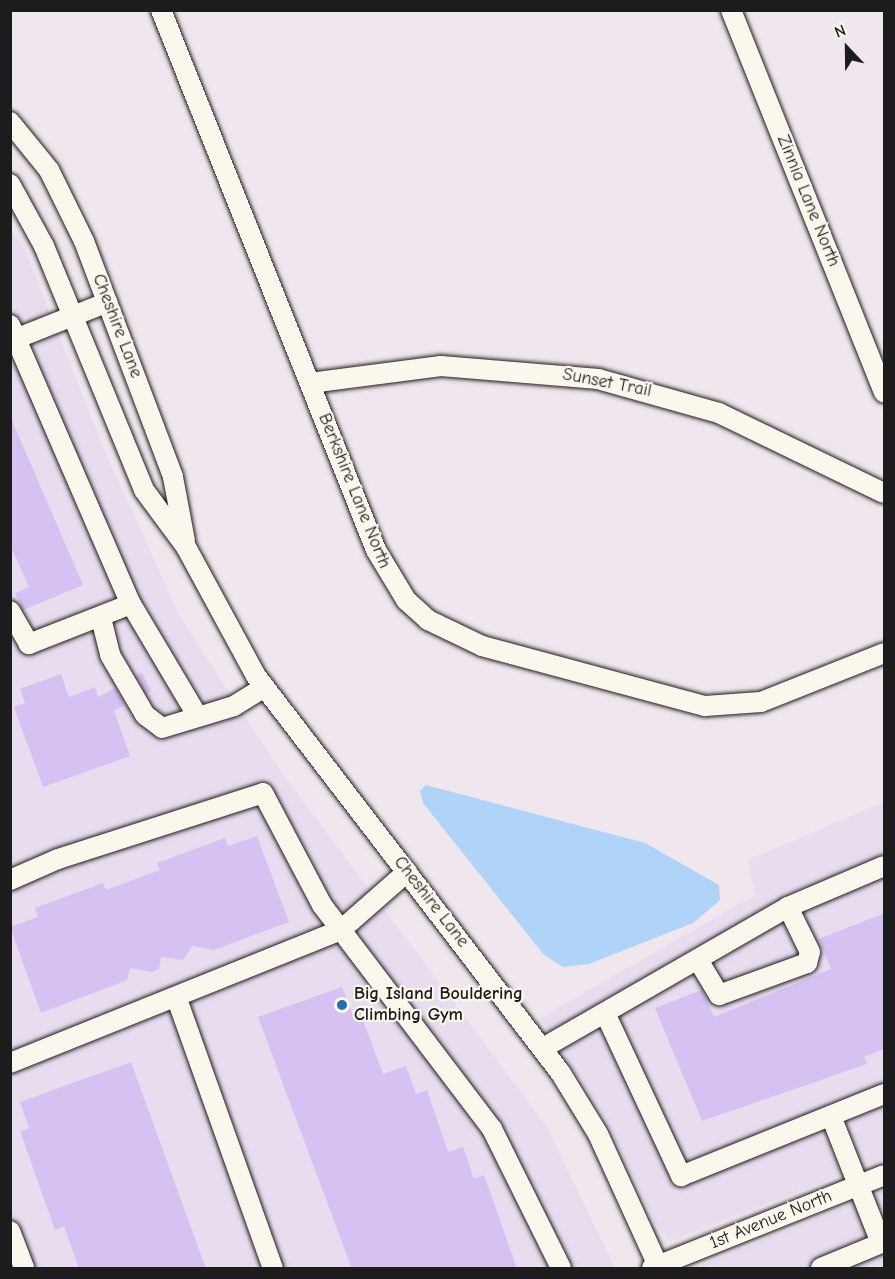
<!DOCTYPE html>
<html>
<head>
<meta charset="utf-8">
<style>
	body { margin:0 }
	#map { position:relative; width:895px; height:1279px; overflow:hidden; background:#f0e7ee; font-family:"Comic Neue",sans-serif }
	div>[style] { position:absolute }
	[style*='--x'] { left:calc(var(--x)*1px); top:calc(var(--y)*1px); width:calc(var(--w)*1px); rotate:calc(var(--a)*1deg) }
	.built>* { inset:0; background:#e8dcef }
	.water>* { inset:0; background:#afd4f8 }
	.building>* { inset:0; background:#d5c1f2 }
	.roads { filter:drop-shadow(0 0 2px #1c1c1c) drop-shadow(0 0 2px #1c1c1c) }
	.minor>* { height:20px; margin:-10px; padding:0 10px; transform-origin:10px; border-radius:10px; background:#fbf7ec }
	.dots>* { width:16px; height:16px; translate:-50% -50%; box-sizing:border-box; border:3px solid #fbf7ec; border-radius:50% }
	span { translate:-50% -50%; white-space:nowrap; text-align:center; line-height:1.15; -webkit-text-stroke:4.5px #fbf7ec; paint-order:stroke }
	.street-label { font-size:18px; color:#1c1c1c }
	.poi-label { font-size:18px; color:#1c1c1c; font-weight:700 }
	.left { translate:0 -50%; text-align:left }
	.frame { position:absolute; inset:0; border:12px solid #1c1c1c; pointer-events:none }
	.north { position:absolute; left:817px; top:18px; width:60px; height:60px; -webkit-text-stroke:4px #fbf7ec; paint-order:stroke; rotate:338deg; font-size:16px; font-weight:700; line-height:24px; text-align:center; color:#1c1c1c }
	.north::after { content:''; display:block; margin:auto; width:21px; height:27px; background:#1c1c1c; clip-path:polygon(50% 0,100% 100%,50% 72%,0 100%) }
</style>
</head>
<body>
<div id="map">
	<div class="built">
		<div style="clip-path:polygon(10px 228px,26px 252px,103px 447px,180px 617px,281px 771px,547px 1127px,615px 1268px,11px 1268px)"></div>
		<div style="clip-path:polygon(884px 802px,884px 1158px,671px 1241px,657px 1227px,607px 1121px,540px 1018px,755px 895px,748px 860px)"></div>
		<div style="clip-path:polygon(884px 1191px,884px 1268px,694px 1268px)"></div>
	</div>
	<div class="water">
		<div style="clip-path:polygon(426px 785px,645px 843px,719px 885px,720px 900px,693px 923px,589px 964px,563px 967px,544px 955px,423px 803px,420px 791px)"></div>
	</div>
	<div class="building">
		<div style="clip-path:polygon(10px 416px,83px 585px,23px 610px,15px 593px,29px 587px,10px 545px)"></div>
		<div style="clip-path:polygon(142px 673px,151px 691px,146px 694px,136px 676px)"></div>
		<div style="clip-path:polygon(61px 674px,69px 697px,95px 687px,98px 697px,115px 688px,125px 705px,114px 711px,130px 756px,43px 787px,14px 707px,25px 703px,20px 689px)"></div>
		<div style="clip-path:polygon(257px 836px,289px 922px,214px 950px,192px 946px,183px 960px,161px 957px,159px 969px,152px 972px,130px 968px,127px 980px,41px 1013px,10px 927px,38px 917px,35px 908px,103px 883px,106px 890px,160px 870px,157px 863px,225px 838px,228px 846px)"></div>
		<div style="clip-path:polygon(885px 913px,885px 1048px,864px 1057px,867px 1064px,702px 1121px,655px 1008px,702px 990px,714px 1017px,831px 969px,819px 939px)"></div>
		<div style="clip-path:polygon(342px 987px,353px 1015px,360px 1012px,383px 1074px,406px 1066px,416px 1094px,427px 1090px,448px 1152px,463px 1147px,474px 1179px,484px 1175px,517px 1269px,352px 1269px,258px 1017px)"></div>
		<div style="clip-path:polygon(131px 1062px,206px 1269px,79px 1269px,64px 1226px,55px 1230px,20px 1131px,29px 1128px,20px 1102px)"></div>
	</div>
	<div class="roads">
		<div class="minor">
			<div style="--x:161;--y:10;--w:581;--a:68.29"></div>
			<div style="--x:376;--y:550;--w:58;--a:59"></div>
			<div style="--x:406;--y:600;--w:30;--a:42"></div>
			<div style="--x:428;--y:620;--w:60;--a:25.7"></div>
			<div style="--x:482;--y:646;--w:231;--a:15.1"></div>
			<div style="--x:705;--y:706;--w:56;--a:-4.1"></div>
			<div style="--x:761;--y:702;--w:132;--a:-21.7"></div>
			<div style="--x:731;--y:10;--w:412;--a:68.2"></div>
			<div style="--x:10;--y:122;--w:62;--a:50.9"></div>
			<div style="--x:49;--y:170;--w:79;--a:63.8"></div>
			<div style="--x:84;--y:241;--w:252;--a:69.3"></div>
			<div style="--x:173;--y:477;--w:65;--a:79.4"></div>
			<div style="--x:10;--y:184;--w:71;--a:61.3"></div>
			<div style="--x:44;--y:246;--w:264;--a:67.7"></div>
			<div style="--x:144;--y:490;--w:71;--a:53.6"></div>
			<div style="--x:186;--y:547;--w:147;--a:61.5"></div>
			<div style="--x:256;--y:676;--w:499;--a:52.5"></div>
			<div style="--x:560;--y:1072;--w:73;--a:58.5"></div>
			<div style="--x:598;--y:1134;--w:147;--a:65.5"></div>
			<div style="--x:10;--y:325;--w:304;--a:66.6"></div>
			<div style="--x:131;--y:604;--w:110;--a:158.6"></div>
			<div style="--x:29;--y:644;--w:38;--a:-120"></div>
			<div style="--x:10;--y:341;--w:105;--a:-21.7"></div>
			<div style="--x:310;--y:383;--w:132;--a:-7.4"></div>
			<div style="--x:441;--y:366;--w:158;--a:4.7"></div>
			<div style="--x:598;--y:379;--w:126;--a:15.7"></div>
			<div style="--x:719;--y:413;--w:183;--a:25.9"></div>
			<div style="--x:131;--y:604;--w:131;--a:59.3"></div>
			<div style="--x:101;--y:618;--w:38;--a:76"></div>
			<div style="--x:110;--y:655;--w:69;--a:59.7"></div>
			<div style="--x:145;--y:715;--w:21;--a:37"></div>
			<div style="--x:162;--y:728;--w:75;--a:-17"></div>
			<div style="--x:234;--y:706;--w:36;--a:-32"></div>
			<div style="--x:10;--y:880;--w:52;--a:-23.6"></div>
			<div style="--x:58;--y:859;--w:215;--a:-17.8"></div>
			<div style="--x:263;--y:793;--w:127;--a:62.2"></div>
			<div style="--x:322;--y:905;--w:281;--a:52.8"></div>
			<div style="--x:492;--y:1129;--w:155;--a:63.6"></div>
			<div style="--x:698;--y:960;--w:41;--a:59"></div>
			<div style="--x:719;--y:995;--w:94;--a:-20"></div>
			<div style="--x:807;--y:963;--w:11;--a:-75"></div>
			<div style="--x:810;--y:952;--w:50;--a:-116.1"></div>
			<div style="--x:177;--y:999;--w:286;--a:70.4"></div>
			<div style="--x:606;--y:1015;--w:178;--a:65"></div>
			<div style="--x:681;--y:1176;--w:219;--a:-22"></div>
			<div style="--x:543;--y:1048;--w:283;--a:-29.9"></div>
			<div style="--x:788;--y:907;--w:104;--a:-23.1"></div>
			<div style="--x:10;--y:1063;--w:357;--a:-21.9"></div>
			<div style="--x:341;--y:930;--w:88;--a:-41.3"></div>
			<div style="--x:831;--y:1116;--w:136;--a:68.5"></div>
			<div style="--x:10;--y:1231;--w:40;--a:69"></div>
			<div style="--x:652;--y:1268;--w:250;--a:-21.8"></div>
			<div style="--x:821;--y:1268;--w:68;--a:-22.4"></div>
		</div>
	</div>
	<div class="dots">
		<div style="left:342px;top:1005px;background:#1f6fb2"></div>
	</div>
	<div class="street-label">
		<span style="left:808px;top:201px;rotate:68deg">Zinnia Lane North</span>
		<span style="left:117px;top:326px;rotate:69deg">Cheshire Lane</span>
		<span style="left:607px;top:383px;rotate:11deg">Sunset Trail</span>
		<span style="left:354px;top:491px;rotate:68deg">Berkshire Lane North</span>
		<span style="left:431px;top:902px;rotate:52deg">Cheshire Lane</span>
		<span style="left:771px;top:1220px;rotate:-22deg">1st Avenue North</span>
	</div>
	<div class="poi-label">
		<span class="left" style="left:354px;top:1005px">Big Island Bouldering<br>Climbing Gym</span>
	</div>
	<div class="frame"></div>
	<div class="north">N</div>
</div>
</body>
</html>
